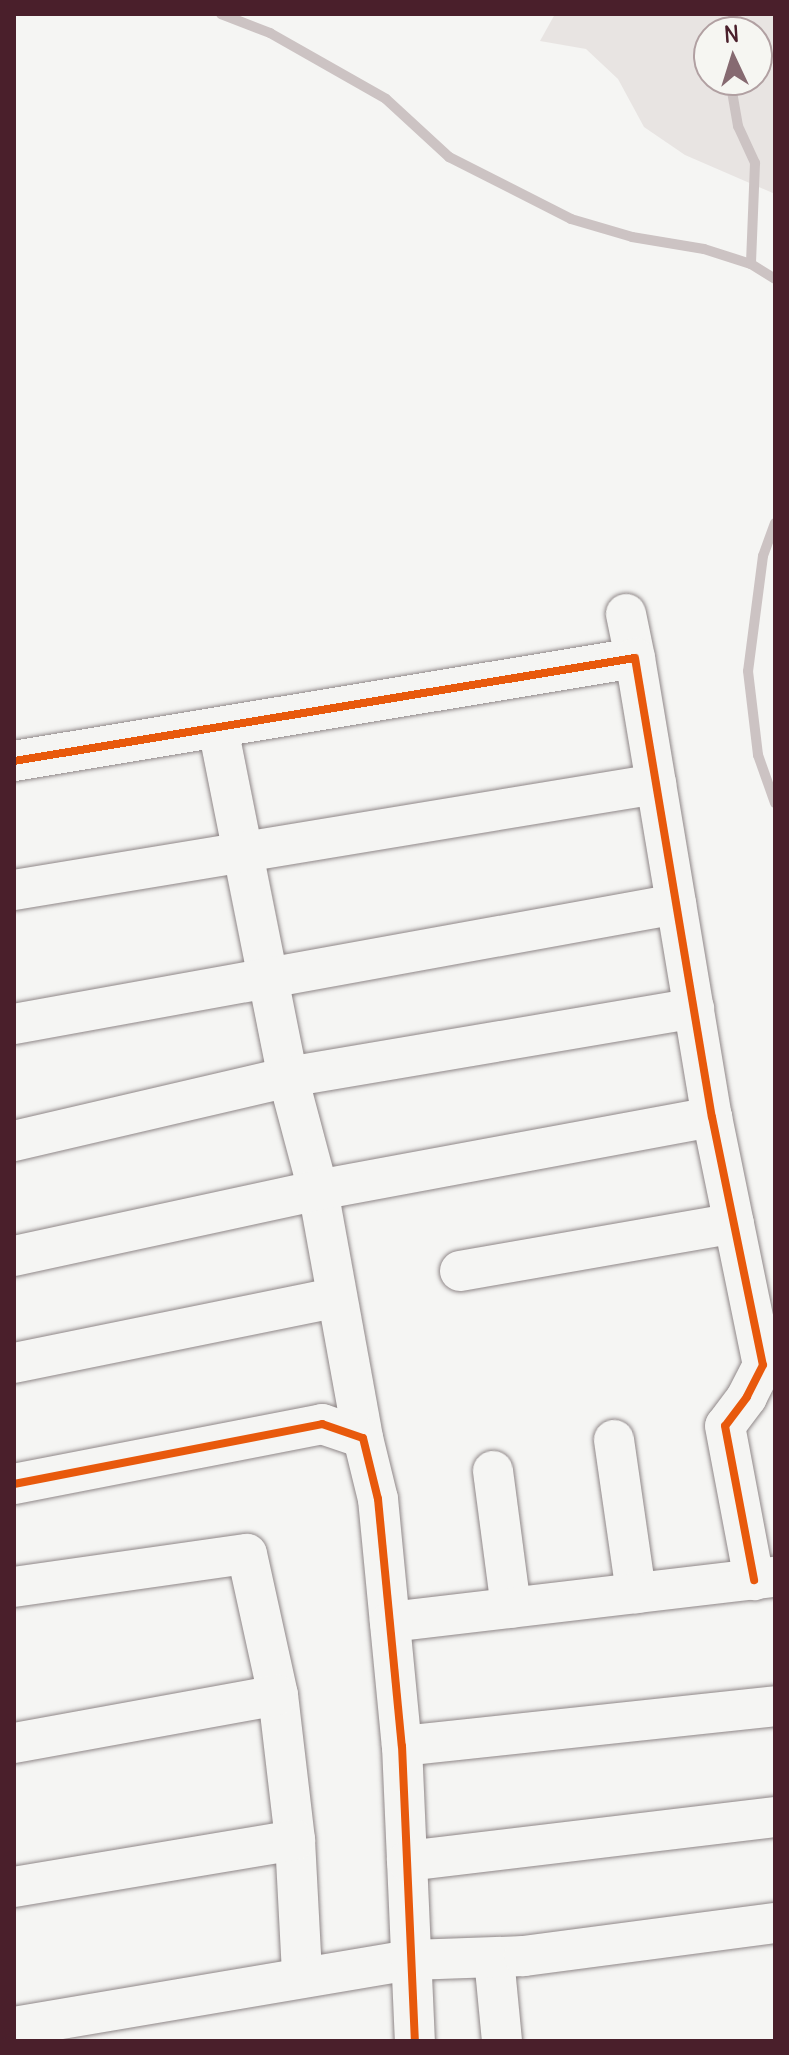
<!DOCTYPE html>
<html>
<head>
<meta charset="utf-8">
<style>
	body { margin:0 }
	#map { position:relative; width:789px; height:2055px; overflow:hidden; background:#f5f5f3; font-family:Delius,sans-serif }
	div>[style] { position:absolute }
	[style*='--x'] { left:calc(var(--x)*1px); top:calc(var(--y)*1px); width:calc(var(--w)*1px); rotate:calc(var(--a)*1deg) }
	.green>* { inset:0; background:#e8e4e2 }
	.stream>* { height:10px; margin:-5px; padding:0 5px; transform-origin:5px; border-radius:5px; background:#ccc3c3 }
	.roads { filter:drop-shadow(0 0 2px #8f8788) drop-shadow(0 0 2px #8f8788) }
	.minor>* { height:40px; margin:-20px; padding:0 20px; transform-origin:20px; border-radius:20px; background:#f5f5f3 }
	.cycleway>* { height:8px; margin:-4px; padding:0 4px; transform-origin:4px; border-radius:4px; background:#e8590c }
	span { translate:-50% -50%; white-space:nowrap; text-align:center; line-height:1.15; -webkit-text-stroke:6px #f6f6f2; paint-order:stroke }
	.frame { position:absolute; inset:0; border:16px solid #4a1f2b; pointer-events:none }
	.north { position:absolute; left:693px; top:16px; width:80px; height:80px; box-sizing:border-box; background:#f6f6f2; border:2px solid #b1a0a2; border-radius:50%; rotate:356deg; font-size:22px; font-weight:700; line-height:32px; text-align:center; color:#4a1f2b }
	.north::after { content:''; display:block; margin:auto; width:28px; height:36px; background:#866a71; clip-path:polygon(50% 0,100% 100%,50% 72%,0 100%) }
</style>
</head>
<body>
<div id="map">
	<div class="green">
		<div style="clip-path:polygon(evenodd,555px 14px,775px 14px,775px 194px,685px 155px,644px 127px,618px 79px,586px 49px,540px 41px,555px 14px,757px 32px,757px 80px,709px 80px,709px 32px,757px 32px)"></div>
	</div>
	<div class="stream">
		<div style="--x:221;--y:14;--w:53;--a:21.2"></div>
		<div style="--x:270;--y:33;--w:133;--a:29.6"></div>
		<div style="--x:386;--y:99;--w:86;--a:42.6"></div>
		<div style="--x:449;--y:157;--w:137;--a:26.9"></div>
		<div style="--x:571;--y:219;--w:64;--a:16.4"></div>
		<div style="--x:632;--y:237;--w:73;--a:9.5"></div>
		<div style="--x:704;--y:249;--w:49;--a:17.7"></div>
		<div style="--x:751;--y:264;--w:28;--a:32"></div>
		<div style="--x:733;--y:14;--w:18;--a:84"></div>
		<div style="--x:730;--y:80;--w:47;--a:80.1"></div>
		<div style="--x:738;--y:126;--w:41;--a:65.3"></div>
		<div style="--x:755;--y:163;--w:101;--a:92.3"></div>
		<div style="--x:775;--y:523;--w:35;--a:110"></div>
		<div style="--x:763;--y:556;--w:116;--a:97.4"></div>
		<div style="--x:748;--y:671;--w:85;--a:83.2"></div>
		<div style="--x:758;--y:755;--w:51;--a:70.5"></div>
	</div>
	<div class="roads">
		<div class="minor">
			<div style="--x:626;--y:614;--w:45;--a:78.4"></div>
			<div style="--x:218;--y:728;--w:356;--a:78.7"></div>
			<div style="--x:288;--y:1077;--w:117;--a:75.1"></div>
			<div style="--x:318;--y:1190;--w:252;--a:79.7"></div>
			<div style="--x:14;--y:761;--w:629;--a:-9.42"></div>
			<div style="--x:635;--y:658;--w:465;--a:80.5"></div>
			<div style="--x:712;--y:1117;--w:253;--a:78.4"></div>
			<div style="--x:763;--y:1365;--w:36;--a:117"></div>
			<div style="--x:747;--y:1397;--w:36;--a:127"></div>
			<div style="--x:725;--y:1426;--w:157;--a:79.3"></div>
			<div style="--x:14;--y:890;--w:651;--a:-9.38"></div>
			<div style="--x:14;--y:1024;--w:673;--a:-10.27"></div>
			<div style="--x:14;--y:1141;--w:281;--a:-13.1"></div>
			<div style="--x:288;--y:1077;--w:412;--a:-9.6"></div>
			<div style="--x:14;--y:1256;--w:311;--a:-12.2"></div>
			<div style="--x:318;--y:1190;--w:401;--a:-10.5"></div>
			<div style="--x:460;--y:1271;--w:278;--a:-9.9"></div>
			<div style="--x:14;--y:1363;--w:327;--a:-11.5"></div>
			<div style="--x:614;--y:1440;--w:155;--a:81.8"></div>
			<div style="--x:493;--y:1471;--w:138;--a:82.5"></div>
			<div style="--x:14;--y:1484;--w:314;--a:-11"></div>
			<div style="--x:322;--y:1424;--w:43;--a:18.9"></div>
			<div style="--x:363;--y:1438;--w:63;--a:76.2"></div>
			<div style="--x:378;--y:1499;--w:248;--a:84.5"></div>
			<div style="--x:402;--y:1746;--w:295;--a:87.5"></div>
			<div style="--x:14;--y:1587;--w:235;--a:-8.1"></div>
			<div style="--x:247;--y:1554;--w:144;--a:77.6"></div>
			<div style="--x:278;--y:1695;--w:146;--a:83.3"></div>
			<div style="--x:295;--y:1840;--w:135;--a:87"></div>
			<div style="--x:390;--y:1622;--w:388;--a:-6.7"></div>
			<div style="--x:14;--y:1743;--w:268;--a:-10.3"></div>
			<div style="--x:402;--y:1746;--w:375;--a:-6.1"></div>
			<div style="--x:407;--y:1861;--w:371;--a:-6.8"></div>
			<div style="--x:14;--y:1887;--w:285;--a:-9.5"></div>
			<div style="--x:494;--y:1958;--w:83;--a:84.5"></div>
			<div style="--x:14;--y:2027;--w:403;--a:-9.6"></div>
			<div style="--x:411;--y:1960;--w:113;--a:-2"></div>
			<div style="--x:524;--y:1956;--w:253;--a:-7.5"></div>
		</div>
	</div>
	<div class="cycleway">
		<div style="--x:14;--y:761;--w:629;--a:-9.42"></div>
		<div style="--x:635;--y:658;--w:465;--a:80.5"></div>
		<div style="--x:712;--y:1117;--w:253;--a:78.4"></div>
		<div style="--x:763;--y:1365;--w:36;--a:117"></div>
		<div style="--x:747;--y:1397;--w:36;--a:127"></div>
		<div style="--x:725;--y:1426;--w:157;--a:79.3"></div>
		<div style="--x:14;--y:1484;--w:314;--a:-11"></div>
		<div style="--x:322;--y:1424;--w:43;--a:18.9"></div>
		<div style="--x:363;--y:1438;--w:63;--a:76.2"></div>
		<div style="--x:378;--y:1499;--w:248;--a:84.5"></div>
		<div style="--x:402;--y:1746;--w:295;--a:87.5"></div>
	</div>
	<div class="frame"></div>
	<div class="north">N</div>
</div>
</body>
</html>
